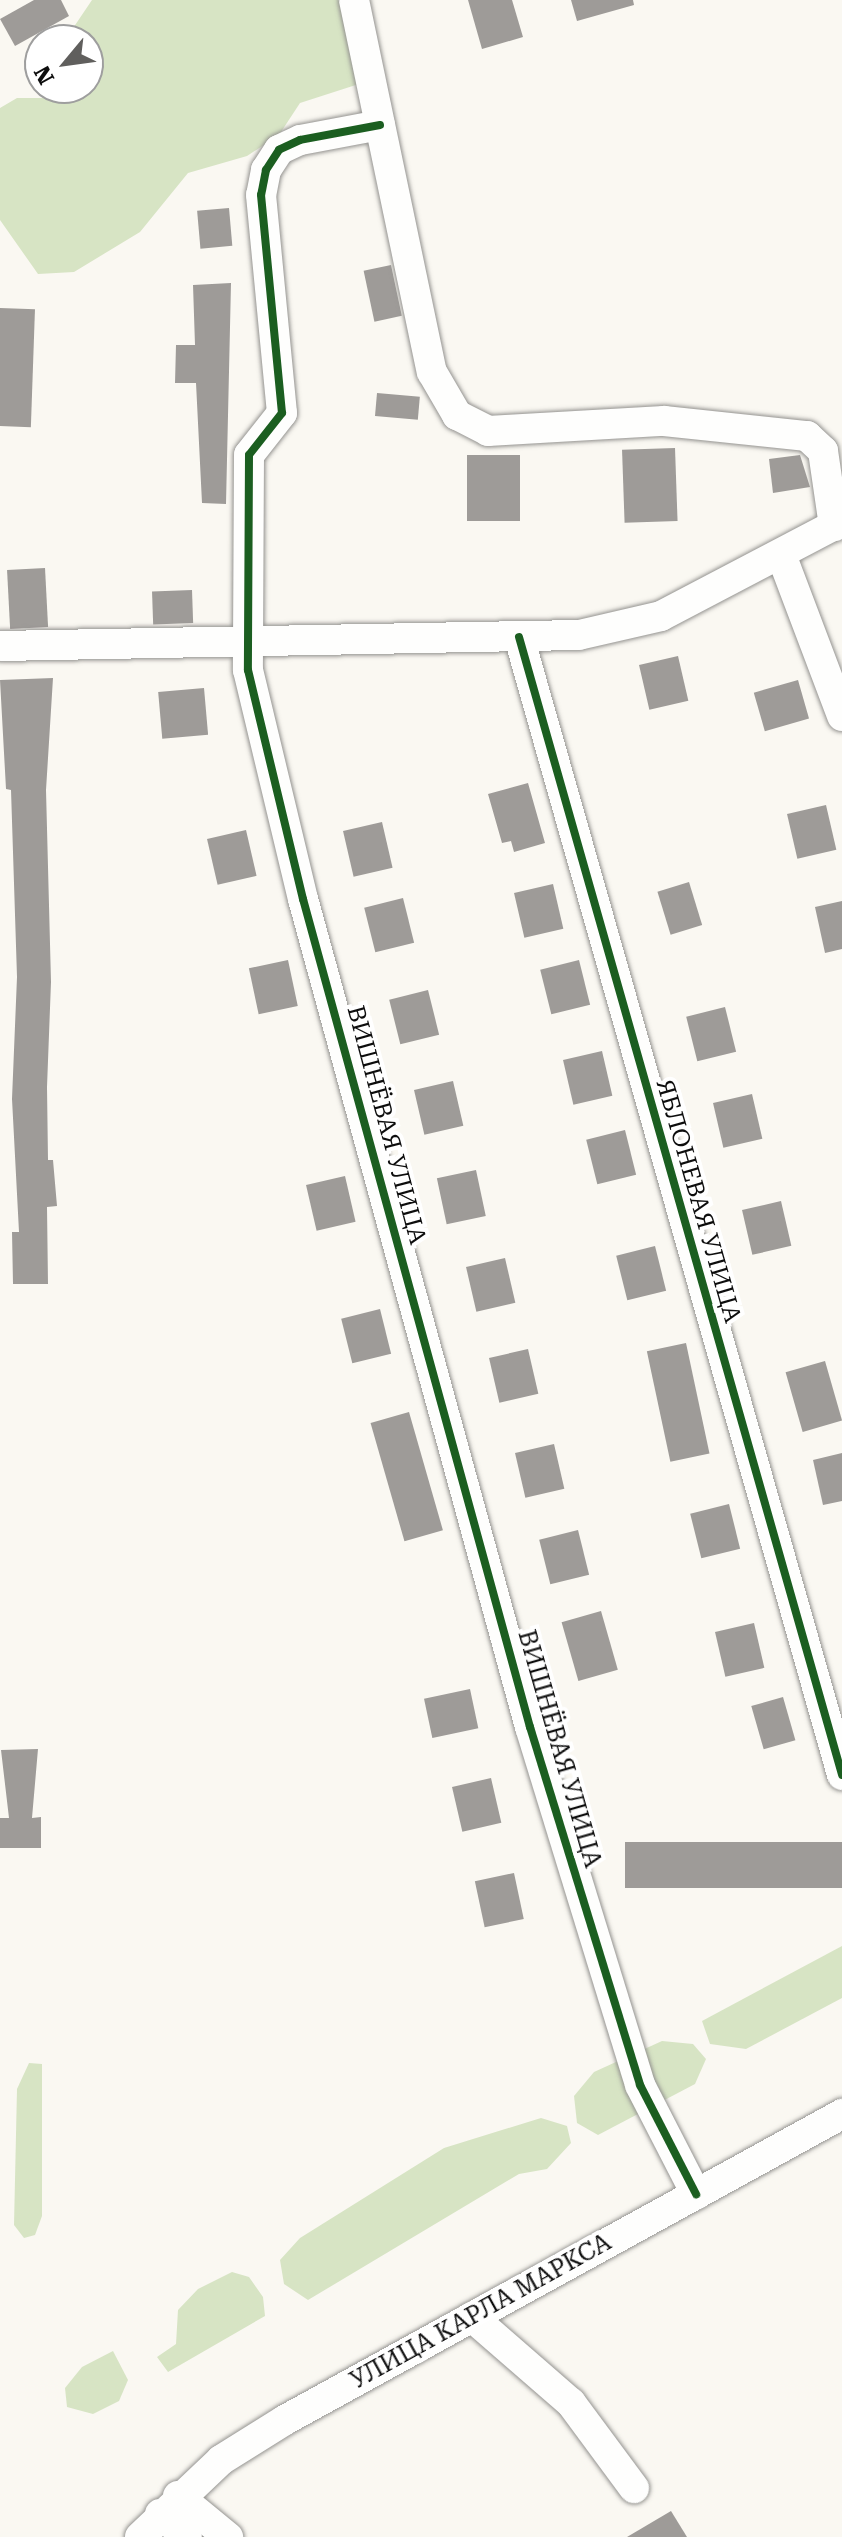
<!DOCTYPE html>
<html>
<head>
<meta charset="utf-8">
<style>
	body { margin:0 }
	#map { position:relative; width:842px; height:2537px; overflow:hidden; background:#faf8f2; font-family:"Roboto Serif",serif }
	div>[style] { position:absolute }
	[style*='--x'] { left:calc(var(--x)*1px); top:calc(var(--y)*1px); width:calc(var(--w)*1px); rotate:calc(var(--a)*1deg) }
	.forest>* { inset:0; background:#d7e4c4 }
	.building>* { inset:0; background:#9e9b98; transform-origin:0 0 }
	.roads { filter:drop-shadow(0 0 2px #949390) drop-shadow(0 0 2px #949390) }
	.minor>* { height:30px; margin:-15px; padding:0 15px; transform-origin:15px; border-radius:15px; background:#fefefd }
	.cycleway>* { height:8px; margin:-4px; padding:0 4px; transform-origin:4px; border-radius:4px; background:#1b5e20 }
	span { translate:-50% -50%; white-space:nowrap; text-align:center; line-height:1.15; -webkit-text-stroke:8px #fff; paint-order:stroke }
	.street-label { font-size:24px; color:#0d0d0d }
	.north { position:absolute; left:24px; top:24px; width:80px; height:80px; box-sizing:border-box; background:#fff; border:2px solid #9e9e9e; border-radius:50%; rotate:241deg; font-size:22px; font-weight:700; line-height:32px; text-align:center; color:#0d0d0d }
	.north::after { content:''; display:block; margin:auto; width:28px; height:36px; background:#605f5d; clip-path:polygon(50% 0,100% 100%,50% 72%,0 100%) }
</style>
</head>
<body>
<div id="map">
	<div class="forest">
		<div style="clip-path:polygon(92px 0,346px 0,362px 83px,300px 103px,279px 135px,247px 156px,188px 173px,140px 232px,74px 272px,38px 274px,0 220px,0 108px,17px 98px,42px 98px,51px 88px,88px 88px,88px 40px,65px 40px)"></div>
		<div style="clip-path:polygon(842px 1946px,842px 1998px,746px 2049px,710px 2044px,702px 2021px)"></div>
		<div style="clip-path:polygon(662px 2041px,693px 2044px,706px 2059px,695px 2084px,598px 2135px,577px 2123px,574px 2096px,594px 2072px)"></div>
		<div style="clip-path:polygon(29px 2063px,42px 2064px,42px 2216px,35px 2235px,24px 2238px,14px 2225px,17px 2089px)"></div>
		<div style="clip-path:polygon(541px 2118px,567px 2126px,571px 2143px,547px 2169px,519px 2174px,308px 2300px,284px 2284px,280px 2260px,300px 2238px,444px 2148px)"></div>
		<div style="clip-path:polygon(232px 2272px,249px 2277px,263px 2297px,265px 2316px,168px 2372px,157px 2357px,176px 2344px,178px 2310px,198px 2289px)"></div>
		<div style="clip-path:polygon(113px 2351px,128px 2380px,119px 2401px,93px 2414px,67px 2407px,65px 2388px,82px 2367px)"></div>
	</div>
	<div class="building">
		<div style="clip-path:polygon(34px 0,61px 0,69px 16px,15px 46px,0 19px)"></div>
		<div style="clip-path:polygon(468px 0,512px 0,523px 37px,482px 49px)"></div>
		<div style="clip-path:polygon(571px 0,633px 0,634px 5px,577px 21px)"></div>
		<div style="left:229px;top:208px;width:38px;height:32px;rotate:85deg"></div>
		<div style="left:391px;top:265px;width:52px;height:28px;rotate:78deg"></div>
		<div style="clip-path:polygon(231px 283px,226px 504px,202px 503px,196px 383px,175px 383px,176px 345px,195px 345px,193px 285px)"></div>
		<div style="left:0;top:308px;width:35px;height:118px;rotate:2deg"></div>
		<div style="left:377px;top:393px;width:43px;height:23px;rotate:5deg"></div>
		<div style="left:675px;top:448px;width:73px;height:53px;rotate:88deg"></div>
		<div style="left:467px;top:455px;width:53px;height:66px"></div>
		<div style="clip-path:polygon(800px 455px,810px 487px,773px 493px,769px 459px)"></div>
		<div style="left:45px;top:568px;width:59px;height:38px;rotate:87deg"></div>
		<div style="left:192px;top:590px;width:33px;height:40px;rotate:88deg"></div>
		<div style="left:678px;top:656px;width:46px;height:40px;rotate:77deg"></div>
		<div style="clip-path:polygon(53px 678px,46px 790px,51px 982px,47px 1087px,48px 1160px,53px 1160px,57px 1206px,47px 1207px,48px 1284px,13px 1284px,12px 1232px,19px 1232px,12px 1099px,17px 977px,11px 790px,6px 789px,0 680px)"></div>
		<div style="left:798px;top:680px;width:40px;height:46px;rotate:74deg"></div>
		<div style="left:204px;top:688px;width:47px;height:46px;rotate:85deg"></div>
		<div style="clip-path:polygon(528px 783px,545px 843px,514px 852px,511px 841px,502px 843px,488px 794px)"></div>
		<div style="left:826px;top:805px;width:46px;height:40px;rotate:77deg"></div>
		<div style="left:382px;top:822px;width:47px;height:40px;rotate:77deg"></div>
		<div style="left:246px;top:830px;width:47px;height:40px;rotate:77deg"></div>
		<div style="left:689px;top:882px;width:45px;height:33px;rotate:73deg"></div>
		<div style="left:553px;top:884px;width:46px;height:40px;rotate:77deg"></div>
		<div style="left:403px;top:898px;width:46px;height:40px;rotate:76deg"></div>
		<div style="clip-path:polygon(842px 901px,842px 949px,825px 953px,815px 907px)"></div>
		<div style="left:288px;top:960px;width:47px;height:40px;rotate:78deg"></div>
		<div style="left:579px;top:960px;width:46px;height:40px;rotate:76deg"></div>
		<div style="left:428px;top:990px;width:46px;height:40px;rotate:76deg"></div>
		<div style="left:725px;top:1007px;width:46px;height:40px;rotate:76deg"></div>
		<div style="left:602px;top:1051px;width:46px;height:40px;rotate:77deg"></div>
		<div style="left:453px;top:1081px;width:46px;height:40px;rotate:77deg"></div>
		<div style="left:752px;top:1094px;width:46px;height:40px;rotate:77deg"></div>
		<div style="left:625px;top:1130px;width:46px;height:40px;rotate:76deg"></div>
		<div style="left:476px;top:1170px;width:47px;height:40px;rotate:78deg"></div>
		<div style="left:345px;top:1176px;width:47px;height:40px;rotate:77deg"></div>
		<div style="left:781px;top:1201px;width:46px;height:40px;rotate:77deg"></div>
		<div style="left:655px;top:1246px;width:46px;height:40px;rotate:76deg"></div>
		<div style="left:505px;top:1258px;width:46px;height:40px;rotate:77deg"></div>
		<div style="left:380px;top:1309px;width:46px;height:40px;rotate:76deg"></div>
		<div style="left:686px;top:1343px;width:113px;height:40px;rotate:78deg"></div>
		<div style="left:528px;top:1349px;width:46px;height:40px;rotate:77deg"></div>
		<div style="left:825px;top:1361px;width:62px;height:41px;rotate:74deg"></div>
		<div style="left:409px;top:1412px;width:123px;height:40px;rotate:74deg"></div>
		<div style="left:554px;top:1444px;width:46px;height:40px;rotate:77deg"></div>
		<div style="clip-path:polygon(842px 1453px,842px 1501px,823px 1505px,813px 1460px)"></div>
		<div style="left:729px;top:1504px;width:46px;height:40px;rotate:76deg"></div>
		<div style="left:578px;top:1530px;width:46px;height:40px;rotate:76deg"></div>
		<div style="left:601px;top:1611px;width:61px;height:41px;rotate:74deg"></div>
		<div style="left:754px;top:1623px;width:46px;height:40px;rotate:77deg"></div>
		<div style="left:470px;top:1689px;width:40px;height:47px;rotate:78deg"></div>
		<div style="left:783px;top:1697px;width:45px;height:33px;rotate:74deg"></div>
		<div style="clip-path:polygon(38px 1749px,32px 1818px,41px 1817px,41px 1848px,0 1848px,0 1818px,9px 1818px,1px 1750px)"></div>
		<div style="left:491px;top:1778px;width:46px;height:40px;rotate:77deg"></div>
		<div style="left:842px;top:1842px;width:46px;height:217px;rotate:90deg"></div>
		<div style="left:514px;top:1873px;width:47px;height:40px;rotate:78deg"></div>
		<div style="clip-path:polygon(671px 2511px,687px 2537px,627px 2537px)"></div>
	</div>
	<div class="roads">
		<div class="minor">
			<div style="--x:354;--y:0;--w:380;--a:78.2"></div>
			<div style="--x:432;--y:372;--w:50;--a:59.8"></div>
			<div style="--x:457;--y:415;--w:35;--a:27"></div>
			<div style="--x:488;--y:431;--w:176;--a:-3.3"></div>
			<div style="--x:664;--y:421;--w:144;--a:6"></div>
			<div style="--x:807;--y:436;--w:22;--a:43"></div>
			<div style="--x:823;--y:451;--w:76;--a:81.7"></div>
			<div style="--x:380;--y:125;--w:81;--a:169.4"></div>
			<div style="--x:300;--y:140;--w:23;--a:155"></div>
			<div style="--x:279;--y:150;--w:24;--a:123"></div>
			<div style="--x:266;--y:170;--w:25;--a:101"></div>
			<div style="--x:261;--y:195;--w:219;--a:84.5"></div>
			<div style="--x:282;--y:413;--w:53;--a:128.2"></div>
			<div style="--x:249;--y:455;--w:215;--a:90.3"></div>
			<div style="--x:248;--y:670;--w:236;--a:76.5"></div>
			<div style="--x:303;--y:899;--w:859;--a:74.67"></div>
			<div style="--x:530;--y:1727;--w:375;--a:72.9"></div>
			<div style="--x:640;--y:2085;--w:123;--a:62.8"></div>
			<div style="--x:782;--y:557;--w:170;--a:69.3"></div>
			<div style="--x:519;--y:637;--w:1183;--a:74.15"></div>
			<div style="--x:0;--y:646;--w:579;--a:-1.09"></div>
			<div style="--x:579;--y:635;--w:84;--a:-13"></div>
			<div style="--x:661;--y:616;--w:204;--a:-27.7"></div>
			<div style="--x:472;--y:2317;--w:131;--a:41"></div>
			<div style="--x:571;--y:2403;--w:106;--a:53.5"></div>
			<div style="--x:178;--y:2496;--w:65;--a:39.4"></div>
			<div style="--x:160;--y:2514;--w:35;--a:40"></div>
			<div style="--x:140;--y:2537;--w:112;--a:-43.5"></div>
			<div style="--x:221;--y:2460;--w:75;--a:-32"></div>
			<div style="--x:285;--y:2420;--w:636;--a:-28.78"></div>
		</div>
	</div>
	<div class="cycleway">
		<div style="--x:380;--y:125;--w:81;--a:169.4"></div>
		<div style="--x:300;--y:140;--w:23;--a:155"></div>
		<div style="--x:279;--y:150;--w:24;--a:123"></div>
		<div style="--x:266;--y:170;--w:25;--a:101"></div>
		<div style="--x:261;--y:195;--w:219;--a:84.5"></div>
		<div style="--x:282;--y:413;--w:53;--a:128.2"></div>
		<div style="--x:249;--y:455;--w:215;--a:90.3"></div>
		<div style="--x:248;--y:670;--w:236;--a:76.5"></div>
		<div style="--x:303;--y:899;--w:859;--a:74.67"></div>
		<div style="--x:530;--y:1727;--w:375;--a:72.9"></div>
		<div style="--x:640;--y:2085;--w:123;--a:62.8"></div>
		<div style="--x:519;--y:637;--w:1183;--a:74.15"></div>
	</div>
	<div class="street-label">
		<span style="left:386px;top:1125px;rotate:75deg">ВИШНЁВАЯ УЛИЦА</span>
		<span style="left:698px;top:1201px;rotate:74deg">ЯБЛОНЕВАЯ УЛИЦА</span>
		<span style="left:559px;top:1749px;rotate:74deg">ВИШНЁВАЯ УЛИЦА</span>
		<span style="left:481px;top:2312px;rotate:-29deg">УЛИЦА КАРЛА МАРКСА</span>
	</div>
	<div class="north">N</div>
</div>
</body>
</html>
